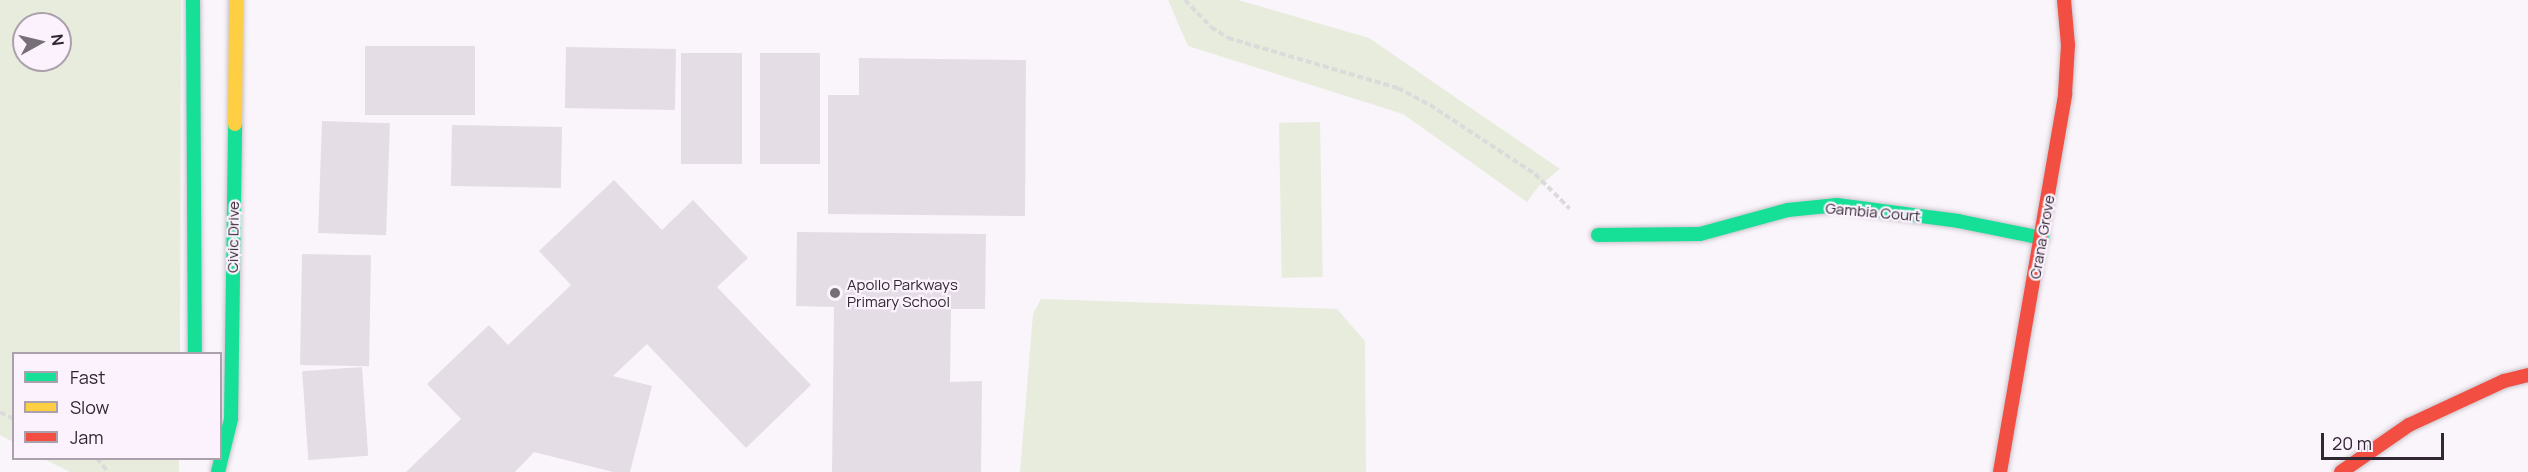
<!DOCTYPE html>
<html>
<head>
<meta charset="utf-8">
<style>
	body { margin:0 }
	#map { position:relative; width:2528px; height:472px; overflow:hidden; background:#faf5fa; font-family:Manrope,sans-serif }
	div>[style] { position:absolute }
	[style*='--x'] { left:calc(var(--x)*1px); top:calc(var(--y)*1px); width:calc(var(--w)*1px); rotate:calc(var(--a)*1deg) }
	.green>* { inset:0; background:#e8ecdd; transform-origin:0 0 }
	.building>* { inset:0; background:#e4dde5; transform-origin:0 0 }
	.path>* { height:4px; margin-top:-2px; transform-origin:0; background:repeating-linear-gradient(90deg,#dcdbdc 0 6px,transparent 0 9px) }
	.roads { filter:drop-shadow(0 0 2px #c8c2ca) drop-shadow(0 0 2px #c8c2ca) }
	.fast>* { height:14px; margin:-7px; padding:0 7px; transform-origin:7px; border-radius:7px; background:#16e098 }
	.slow>* { height:14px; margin:-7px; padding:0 7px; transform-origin:7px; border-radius:7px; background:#ffcf43 }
	.jam>* { height:14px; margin:-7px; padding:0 7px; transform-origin:7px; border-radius:7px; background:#f24e42 }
	.dots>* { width:16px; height:16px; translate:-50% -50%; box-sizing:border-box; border:3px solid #fbf2fd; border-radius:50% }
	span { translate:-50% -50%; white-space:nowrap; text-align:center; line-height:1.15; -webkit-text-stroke:4.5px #fbf2fd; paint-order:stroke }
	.street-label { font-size:15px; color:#302732 }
	.poi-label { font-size:15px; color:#302732 }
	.left { translate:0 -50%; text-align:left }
	.legend { position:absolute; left:12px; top:352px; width:210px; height:108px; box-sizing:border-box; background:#fbf2fd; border:2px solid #aaa1ac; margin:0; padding:8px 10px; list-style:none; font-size:18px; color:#302732 }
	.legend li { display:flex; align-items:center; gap:12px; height:30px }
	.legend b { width:30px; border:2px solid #aaa1ac }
	.north { position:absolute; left:12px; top:12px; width:60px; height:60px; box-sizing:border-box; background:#fbf2fd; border:2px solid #aaa1ac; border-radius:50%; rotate:82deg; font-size:16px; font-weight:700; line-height:24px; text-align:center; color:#302732 }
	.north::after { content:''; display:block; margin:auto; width:21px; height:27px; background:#776f78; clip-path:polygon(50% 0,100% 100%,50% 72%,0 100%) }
	.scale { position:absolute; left:2321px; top:433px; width:123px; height:27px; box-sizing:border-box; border:3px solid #302732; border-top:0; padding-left:8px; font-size:18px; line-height:21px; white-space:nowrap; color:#302732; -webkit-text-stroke:4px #fbf2fd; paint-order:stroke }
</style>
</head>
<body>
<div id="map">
	<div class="green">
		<div style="clip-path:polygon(evenodd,0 0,181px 0,180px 353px,14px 354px,13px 442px,0 435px,0 0,24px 24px,60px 24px,60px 60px,24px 60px,24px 24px)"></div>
		<div style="clip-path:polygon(1168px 0,1238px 0,1369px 38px,1560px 169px,1538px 187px,1527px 202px,1403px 114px,1188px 46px)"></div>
		<div style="left:1320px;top:122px;width:155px;height:41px;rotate:89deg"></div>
		<div style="clip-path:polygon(1041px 299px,1337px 309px,1365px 341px,1366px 472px,1020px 472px,1033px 314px)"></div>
		<div style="clip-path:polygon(44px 459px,179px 459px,179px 472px,70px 472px)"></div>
	</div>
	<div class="building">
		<div style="left:365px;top:46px;width:110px;height:69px"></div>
		<div style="left:566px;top:47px;width:110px;height:61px;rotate:1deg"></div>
		<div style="left:681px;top:53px;width:61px;height:111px"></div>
		<div style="left:760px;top:53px;width:60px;height:111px"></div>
		<div style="clip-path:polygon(859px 58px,1026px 60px,1025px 216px,828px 214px,828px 95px,859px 95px)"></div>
		<div style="left:322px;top:121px;width:68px;height:112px;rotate:2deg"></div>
		<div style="left:452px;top:125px;width:110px;height:61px;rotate:1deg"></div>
		<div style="clip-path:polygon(614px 180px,662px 230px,693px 200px,748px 258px,717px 287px,811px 385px,746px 448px,647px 344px,613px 376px,652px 386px,630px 472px,613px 472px,534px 452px,515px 472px,406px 472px,461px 419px,427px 384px,489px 325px,508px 345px,571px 285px,539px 251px)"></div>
		<div style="clip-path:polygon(797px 232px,986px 234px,985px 309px,951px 309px,950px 382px,982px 381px,981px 472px,832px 472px,834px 307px,796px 306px)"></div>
		<div style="left:302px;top:254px;width:69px;height:111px;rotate:1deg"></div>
		<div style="left:362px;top:367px;width:89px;height:60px;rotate:86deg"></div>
	</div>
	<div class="path">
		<div style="--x:1185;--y:0;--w:37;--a:46"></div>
		<div style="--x:1211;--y:27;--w:20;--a:33"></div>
		<div style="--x:1228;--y:38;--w:177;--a:16.4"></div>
		<div style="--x:1398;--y:88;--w:36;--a:28"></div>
		<div style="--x:1430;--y:105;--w:126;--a:33.3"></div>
		<div style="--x:1535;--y:174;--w:49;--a:45"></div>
		<div style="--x:0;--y:412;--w:16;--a:27"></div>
		<div style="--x:97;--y:458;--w:18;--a:52"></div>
	</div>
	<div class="roads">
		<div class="fast">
			<div style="--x:193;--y:0;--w:354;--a:89.7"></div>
			<div style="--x:1598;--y:235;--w:102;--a:-0.6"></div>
			<div style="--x:1700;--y:234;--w:91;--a:-15.3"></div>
			<div style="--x:1788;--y:210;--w:49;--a:-5.8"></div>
			<div style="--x:1837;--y:205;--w:122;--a:7.5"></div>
			<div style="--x:1958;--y:221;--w:86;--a:11.4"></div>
			<div style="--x:218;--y:472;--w:55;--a:-76.2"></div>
			<div style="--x:231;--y:419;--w:295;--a:-89.2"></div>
		</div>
		<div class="slow">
			<div style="--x:235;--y:124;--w:124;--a:-89.5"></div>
		</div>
		<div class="jam">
			<div style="--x:2000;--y:472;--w:384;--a:-80.2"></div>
			<div style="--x:2065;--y:94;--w:49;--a:-86.5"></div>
			<div style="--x:2068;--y:45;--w:45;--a:-95.1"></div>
			<div style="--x:2341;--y:472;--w:83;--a:-34.7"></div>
			<div style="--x:2409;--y:425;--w:105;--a:-24.9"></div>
			<div style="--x:2504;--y:381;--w:25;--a:-14"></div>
		</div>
	</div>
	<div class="dots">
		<div style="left:835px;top:293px;background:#776f78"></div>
	</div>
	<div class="street-label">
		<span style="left:1873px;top:212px;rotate:5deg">Gambia Court</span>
		<span style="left:233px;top:237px;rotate:-89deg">Civic Drive</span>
		<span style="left:2042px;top:237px;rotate:-80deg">Crana Grove</span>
	</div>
	<div class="poi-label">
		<span class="left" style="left:847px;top:293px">Apollo Parkways<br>Primary School</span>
	</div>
	<ul class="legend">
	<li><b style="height:8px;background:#16e098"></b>Fast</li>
	<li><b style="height:8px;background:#ffcf43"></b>Slow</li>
	<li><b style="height:8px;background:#f24e42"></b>Jam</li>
	</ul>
	<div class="north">N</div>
	<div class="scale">20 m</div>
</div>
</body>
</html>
